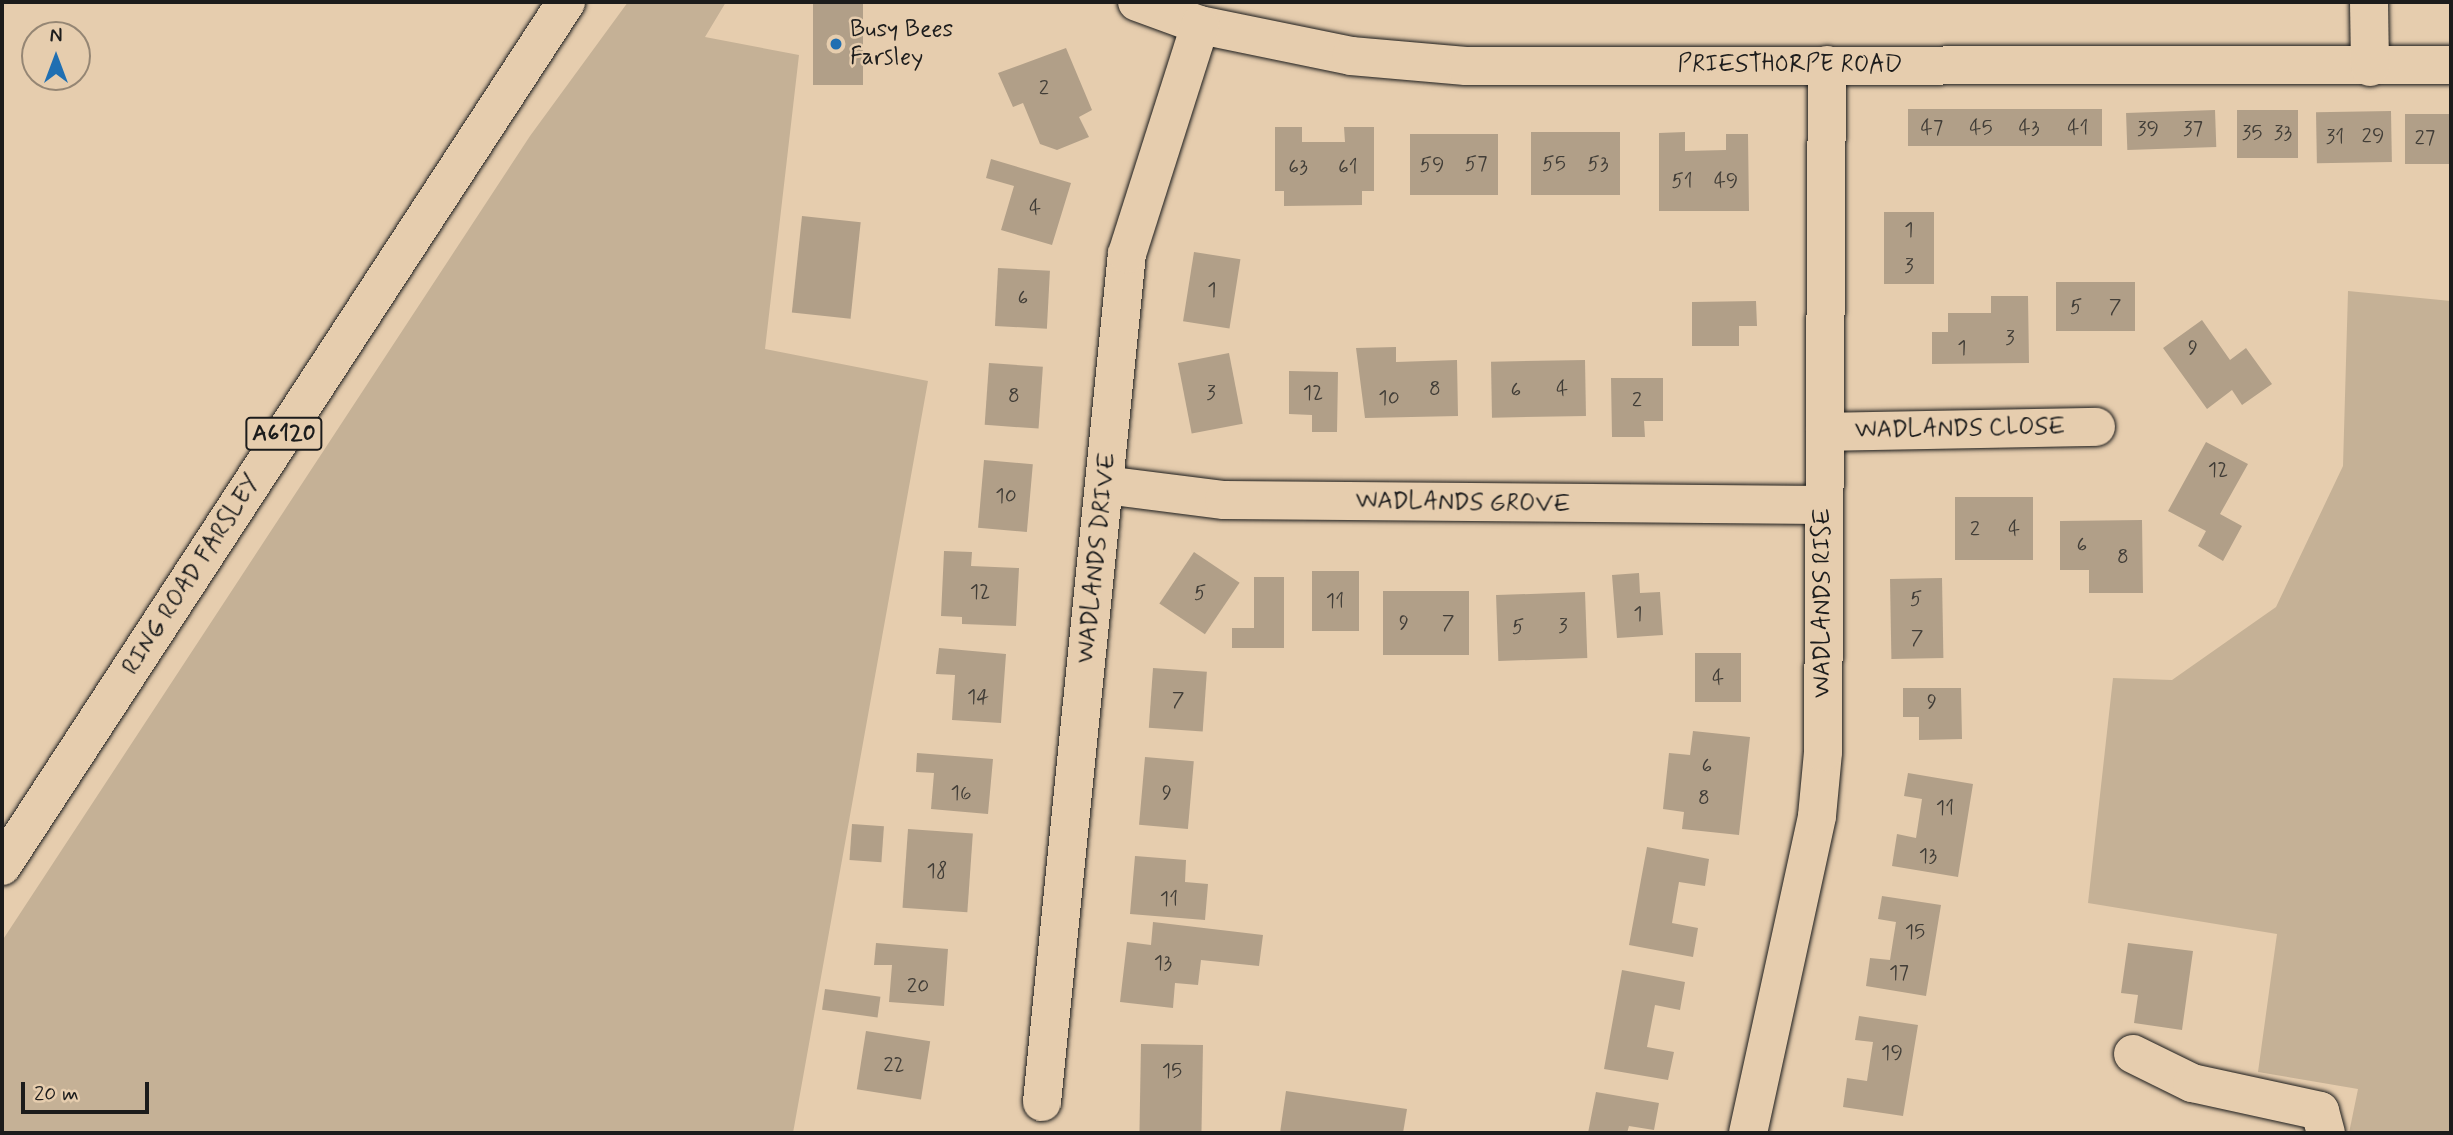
<!DOCTYPE html>
<html>
<head>
<meta charset="utf-8">
<style>
	body { margin:0 }
	#map { position:relative; width:2453px; height:1135px; overflow:hidden; background:#e6cdae; font-family:Mynerve,sans-serif }
	div>[style] { position:absolute }
	[style*='--x'] { left:calc(var(--x)*1px); top:calc(var(--y)*1px); width:calc(var(--w)*1px); rotate:calc(var(--a)*1deg) }
	.green>* { inset:0; background:#c5b196 }
	.building>* { inset:0; background:#b19f88; transform-origin:0 0 }
	.roads { filter:drop-shadow(0 0 2px #1c1c1c) drop-shadow(0 0 2px #1c1c1c) }
	.street>* { height:38px; margin:-19px; padding:0 19px; transform-origin:19px; border-radius:19px; background:#e6cdae }
	.highway>* { height:38px; margin:-19px; padding:0 19px; transform-origin:19px; border-radius:19px; background:#e6cdae }
	.dots>* { width:19px; height:19px; translate:-50% -50%; box-sizing:border-box; border:4px solid #e6cdae; border-radius:50% }
	span { translate:-50% -50%; white-space:nowrap; text-align:center; line-height:1.15; -webkit-text-stroke:5px #e6cdae; paint-order:stroke }
	.number-label { font-size:21px; color:#413d37 }
	.number-label span { -webkit-text-stroke-width:0 }
	.shield-label span { padding:2px 5px; background:#e6cdae; border:2px solid; border-radius:5px; -webkit-text-stroke-width:0 }
	.shield-label { font-size:23px; color:#1c1c1c; font-weight:700 }
	.poi-label { font-size:24px; color:#1c1c1c }
	.left { translate:0 -50%; text-align:left }
	.street-label { font-size:24px; color:#1c1c1c }
	.frame { position:absolute; inset:0; border:4px solid #1c1c1c; pointer-events:none }
	.north { position:absolute; left:21px; top:21px; width:70px; height:70px; box-sizing:border-box; background:#e6cdae; border:2px solid #958674; border-radius:50%; rotate:0deg; font-size:19px; font-weight:700; line-height:28px; text-align:center; color:#1c1c1c }
	.north::after { content:''; display:block; margin:auto; width:24px; height:32px; background:#1f6fb2; clip-path:polygon(50% 0,100% 100%,50% 72%,0 100%) }
	.scale { position:absolute; left:21px; top:1082px; width:128px; height:32px; box-sizing:border-box; border:4px solid #1c1c1c; border-top:0; padding-left:9px; font-size:21px; line-height:24px; white-space:nowrap; color:#1c1c1c; -webkit-text-stroke:5px #e6cdae; paint-order:stroke }
</style>
</head>
<body>
<div id="map">
	<div class="green">
		<div style="clip-path:polygon(628px 2px,726px 2px,705px 37px,799px 55px,765px 349px,928px 381px,793px 1133px,2px 1133px,2px 941px,530px 136px)"></div>
		<div style="clip-path:polygon(2348px 291px,2451px 301px,2451px 1133px,2349px 1133px,2358px 1089px,2258px 1072px,2277px 934px,2088px 903px,2113px 678px,2172px 680px,2276px 607px,2343px 466px)"></div>
	</div>
	<div class="building">
		<div style="left:813px;top:2px;width:50px;height:83px"></div>
		<div style="clip-path:polygon(1066px 48px,1092px 110px,1079px 117px,1089px 137px,1057px 150px,1040px 144px,1023px 103px,1013px 107px,998px 73px)"></div>
		<div style="left:2102px;top:109px;width:37px;height:194px;rotate:90deg"></div>
		<div style="left:2215px;top:110px;width:37px;height:89px;rotate:88deg"></div>
		<div style="left:2237px;top:110px;width:61px;height:48px"></div>
		<div style="left:2391px;top:111px;width:51px;height:75px;rotate:89deg"></div>
		<div style="left:2405px;top:114px;width:46px;height:50px"></div>
		<div style="clip-path:polygon(1275px 127px,1302px 127px,1302px 142px,1345px 142px,1344px 127px,1374px 127px,1374px 191px,1362px 191px,1362px 205px,1284px 206px,1284px 191px,1275px 191px)"></div>
		<div style="left:1531px;top:132px;width:89px;height:63px"></div>
		<div style="clip-path:polygon(1685px 132px,1685px 151px,1726px 150px,1726px 134px,1748px 134px,1749px 211px,1659px 211px,1659px 133px)"></div>
		<div style="left:1498px;top:134px;width:61px;height:88px;rotate:90deg"></div>
		<div style="clip-path:polygon(991px 159px,1071px 183px,1052px 245px,1001px 230px,1014px 186px,986px 178px)"></div>
		<div style="left:1934px;top:212px;width:72px;height:50px;rotate:90deg"></div>
		<div style="left:802px;top:216px;width:59px;height:97px;rotate:6deg"></div>
		<div style="left:1194px;top:252px;width:47px;height:70px;rotate:9deg"></div>
		<div style="left:998px;top:268px;width:52px;height:58px;rotate:3deg"></div>
		<div style="left:2135px;top:282px;width:49px;height:79px;rotate:90deg"></div>
		<div style="clip-path:polygon(1991px 296px,2028px 296px,2029px 363px,1932px 364px,1932px 332px,1948px 332px,1948px 313px,1991px 313px)"></div>
		<div style="clip-path:polygon(1756px 301px,1757px 326px,1739px 326px,1739px 346px,1692px 346px,1692px 302px)"></div>
		<div style="clip-path:polygon(2202px 320px,2230px 360px,2246px 348px,2272px 384px,2242px 405px,2232px 390px,2207px 409px,2163px 348px)"></div>
		<div style="clip-path:polygon(1396px 347px,1396px 362px,1457px 360px,1458px 416px,1365px 418px,1356px 348px)"></div>
		<div style="left:1229px;top:353px;width:72px;height:52px;rotate:79deg"></div>
		<div style="left:1585px;top:360px;width:56px;height:94px;rotate:89deg"></div>
		<div style="left:989px;top:363px;width:54px;height:62px;rotate:4deg"></div>
		<div style="clip-path:polygon(1289px 371px,1338px 372px,1337px 432px,1312px 432px,1312px 415px,1289px 414px)"></div>
		<div style="clip-path:polygon(1611px 378px,1663px 378px,1663px 421px,1644px 421px,1645px 437px,1612px 437px)"></div>
		<div style="clip-path:polygon(2206px 442px,2248px 464px,2220px 514px,2242px 526px,2223px 561px,2198px 546px,2206px 531px,2168px 511px)"></div>
		<div style="left:984px;top:460px;width:49px;height:68px;rotate:5deg"></div>
		<div style="left:2033px;top:497px;width:63px;height:78px;rotate:90deg"></div>
		<div style="clip-path:polygon(2142px 520px,2143px 593px,2089px 593px,2089px 570px,2060px 570px,2060px 521px)"></div>
		<div style="clip-path:polygon(944px 551px,972px 552px,971px 566px,1019px 568px,1016px 626px,962px 624px,962px 617px,941px 616px)"></div>
		<div style="left:1194px;top:552px;width:55px;height:62px;rotate:34deg"></div>
		<div style="left:1312px;top:571px;width:47px;height:60px"></div>
		<div style="clip-path:polygon(1639px 573px,1640px 593px,1660px 592px,1663px 635px,1617px 638px,1612px 575px)"></div>
		<div style="clip-path:polygon(1254px 577px,1284px 577px,1284px 648px,1232px 648px,1232px 628px,1254px 628px)"></div>
		<div style="left:1942px;top:578px;width:80px;height:52px;rotate:89deg"></div>
		<div style="left:1383px;top:591px;width:86px;height:64px"></div>
		<div style="left:1585px;top:592px;width:66px;height:89px;rotate:88deg"></div>
		<div style="clip-path:polygon(939px 648px,1006px 654px,1001px 723px,952px 720px,955px 675px,936px 674px)"></div>
		<div style="left:1695px;top:653px;width:46px;height:49px"></div>
		<div style="left:1153px;top:668px;width:54px;height:60px;rotate:4deg"></div>
		<div style="clip-path:polygon(1903px 688px,1961px 688px,1962px 739px,1919px 740px,1919px 717px,1903px 717px)"></div>
		<div style="clip-path:polygon(1693px 731px,1750px 737px,1739px 835px,1682px 829px,1684px 812px,1663px 809px,1669px 753px,1690px 755px)"></div>
		<div style="clip-path:polygon(917px 753px,993px 759px,988px 814px,931px 809px,934px 773px,916px 772px)"></div>
		<div style="left:1145px;top:757px;width:49px;height:68px;rotate:5deg"></div>
		<div style="clip-path:polygon(1908px 773px,1973px 784px,1958px 877px,1892px 866px,1897px 834px,1916px 838px,1922px 799px,1904px 796px)"></div>
		<div style="left:852px;top:824px;width:32px;height:36px;rotate:4deg"></div>
		<div style="left:908px;top:829px;width:65px;height:79px;rotate:4deg"></div>
		<div style="clip-path:polygon(1647px 847px,1709px 859px,1705px 886px,1679px 882px,1672px 923px,1698px 928px,1693px 957px,1629px 945px)"></div>
		<div style="clip-path:polygon(1135px 856px,1186px 860px,1185px 882px,1208px 884px,1205px 920px,1130px 914px)"></div>
		<div style="clip-path:polygon(1882px 896px,1941px 905px,1926px 996px,1866px 986px,1870px 958px,1890px 960px,1896px 922px,1878px 919px)"></div>
		<div style="clip-path:polygon(1153px 922px,1263px 935px,1259px 966px,1201px 960px,1198px 985px,1175px 983px,1173px 1008px,1120px 1002px,1127px 942px,1151px 945px)"></div>
		<div style="clip-path:polygon(876px 943px,948px 949px,944px 1006px,889px 1002px,892px 965px,874px 965px)"></div>
		<div style="clip-path:polygon(2128px 943px,2193px 951px,2182px 1030px,2134px 1023px,2138px 995px,2121px 993px)"></div>
		<div style="clip-path:polygon(1622px 970px,1685px 982px,1680px 1010px,1655px 1005px,1647px 1047px,1674px 1052px,1668px 1080px,1604px 1069px)"></div>
		<div style="left:825px;top:989px;width:56px;height:21px;rotate:8deg"></div>
		<div style="clip-path:polygon(1859px 1016px,1918px 1025px,1903px 1116px,1843px 1107px,1847px 1078px,1867px 1081px,1873px 1042px,1855px 1040px)"></div>
		<div style="left:866px;top:1031px;width:65px;height:59px;rotate:9deg"></div>
		<div style="left:1141px;top:1044px;width:62px;height:89px;rotate:1deg"></div>
		<div style="clip-path:polygon(1286px 1091px,1407px 1109px,1403px 1133px,1280px 1133px)"></div>
		<div style="clip-path:polygon(1596px 1092px,1659px 1103px,1654px 1130px,1629px 1126px,1627px 1133px,1588px 1133px)"></div>
	</div>
	<div class="roads">
		<div class="street">
			<div style="--x:1137;--y:2;--w:67;--a:20.1"></div>
			<div style="--x:1200;--y:25;--w:154;--a:11.6"></div>
			<div style="--x:1351;--y:56;--w:115;--a:5"></div>
			<div style="--x:1466;--y:66;--w:985;--a:-0.06"></div>
			<div style="--x:2369;--y:2;--w:65;--a:89.1"></div>
			<div style="--x:1825;--y:432;--w:271;--a:-1.1"></div>
			<div style="--x:1105;--y:485;--w:120;--a:7.2"></div>
			<div style="--x:1224;--y:500;--w:598;--a:0.48"></div>
			<div style="--x:2133;--y:1054;--w:66;--a:26.2"></div>
			<div style="--x:2192;--y:1083;--w:131;--a:12.3"></div>
			<div style="--x:2320;--y:1111;--w:23;--a:75"></div>
			<div style="--x:1042;--y:1102;--w:852;--a:-84.28"></div>
			<div style="--x:1127;--y:254;--w:240;--a:-72.3"></div>
			<div style="--x:1748;--y:1133;--w:324;--a:-77.7"></div>
			<div style="--x:1817;--y:816;--w:64;--a:-84.6"></div>
			<div style="--x:1823;--y:752;--w:687;--a:-89.67"></div>
		</div>
		<div class="highway">
			<div style="--x:2;--y:866;--w:1032;--a:-56.86"></div>
		</div>
	</div>
	<div class="dots">
		<div style="left:836px;top:44px;background:#1f6fb2"></div>
	</div>
	<div class="number-label">
		<span style="left:1044px;top:88px">2</span>
		<span style="left:1932px;top:128px">47</span>
		<span style="left:1981px;top:128px">45</span>
		<span style="left:2029px;top:128px">43</span>
		<span style="left:2078px;top:128px">41</span>
		<span style="left:2148px;top:129px">39</span>
		<span style="left:2193px;top:129px">37</span>
		<span style="left:2252px;top:133px">35</span>
		<span style="left:2283px;top:133px">33</span>
		<span style="left:2373px;top:136px">29</span>
		<span style="left:2335px;top:137px">31</span>
		<span style="left:2425px;top:138px">27</span>
		<span style="left:1476px;top:164px">57</span>
		<span style="left:1554px;top:164px">55</span>
		<span style="left:1598px;top:164px">53</span>
		<span style="left:1432px;top:165px">59</span>
		<span style="left:1298px;top:167px">63</span>
		<span style="left:1348px;top:167px">61</span>
		<span style="left:1682px;top:181px">51</span>
		<span style="left:1726px;top:181px">49</span>
		<span style="left:1035px;top:208px">4</span>
		<span style="left:1909px;top:230px">1</span>
		<span style="left:1909px;top:266px">3</span>
		<span style="left:1212px;top:290px">1</span>
		<span style="left:1023px;top:298px">6</span>
		<span style="left:2076px;top:307px">5</span>
		<span style="left:2115px;top:307px">7</span>
		<span style="left:2010px;top:338px">3</span>
		<span style="left:1962px;top:348px">1</span>
		<span style="left:2193px;top:348px">9</span>
		<span style="left:1435px;top:389px">8</span>
		<span style="left:1562px;top:389px">4</span>
		<span style="left:1516px;top:390px">6</span>
		<span style="left:1211px;top:393px">3</span>
		<span style="left:1313px;top:393px">12</span>
		<span style="left:1014px;top:396px">8</span>
		<span style="left:1389px;top:398px">10</span>
		<span style="left:1637px;top:400px">2</span>
		<span style="left:2218px;top:470px">12</span>
		<span style="left:1006px;top:496px">10</span>
		<span style="left:1975px;top:529px">2</span>
		<span style="left:2014px;top:529px">4</span>
		<span style="left:2082px;top:545px">6</span>
		<span style="left:2123px;top:557px">8</span>
		<span style="left:980px;top:592px">12</span>
		<span style="left:1200px;top:593px">5</span>
		<span style="left:1916px;top:599px">5</span>
		<span style="left:1335px;top:601px">11</span>
		<span style="left:1638px;top:614px">1</span>
		<span style="left:1404px;top:623px">9</span>
		<span style="left:1448px;top:623px">7</span>
		<span style="left:1563px;top:626px">3</span>
		<span style="left:1518px;top:627px">5</span>
		<span style="left:1917px;top:638px">7</span>
		<span style="left:1718px;top:678px">4</span>
		<span style="left:978px;top:697px">14</span>
		<span style="left:1178px;top:700px">7</span>
		<span style="left:1932px;top:702px">9</span>
		<span style="left:1707px;top:766px">6</span>
		<span style="left:961px;top:793px">16</span>
		<span style="left:1167px;top:793px">9</span>
		<span style="left:1704px;top:798px">8</span>
		<span style="left:1945px;top:808px">11</span>
		<span style="left:1928px;top:856px">13</span>
		<span style="left:937px;top:871px">18</span>
		<span style="left:1169px;top:899px">11</span>
		<span style="left:1915px;top:932px">15</span>
		<span style="left:1163px;top:963px">13</span>
		<span style="left:1899px;top:973px">17</span>
		<span style="left:918px;top:986px">20</span>
		<span style="left:1892px;top:1053px">19</span>
		<span style="left:894px;top:1065px">22</span>
		<span style="left:1172px;top:1071px">15</span>
	</div>
	<div class="shield-label">
		<span style="left:284px;top:434px">A6120</span>
	</div>
	<div class="poi-label">
		<span class="left" style="left:850px;top:44px">Busy Bees<br>Farsley</span>
	</div>
	<div class="street-label">
		<span style="left:1790px;top:65px">PRIESTHORPE ROAD</span>
		<span style="left:1960px;top:429px;rotate:-1deg">WADLANDS CLOSE</span>
		<span style="left:1463px;top:503px;rotate:1deg">WADLANDS GROVE</span>
		<span style="left:1097px;top:558px;rotate:-84deg">WADLANDS DRIVE</span>
		<span style="left:192px;top:575px;rotate:-57deg">RING ROAD FARSLEY</span>
		<span style="left:1823px;top:603px;rotate:-90deg">WADLANDS RISE</span>
	</div>
	<div class="frame"></div>
	<div class="north">N</div>
	<div class="scale">20 m</div>
</div>
</body>
</html>
